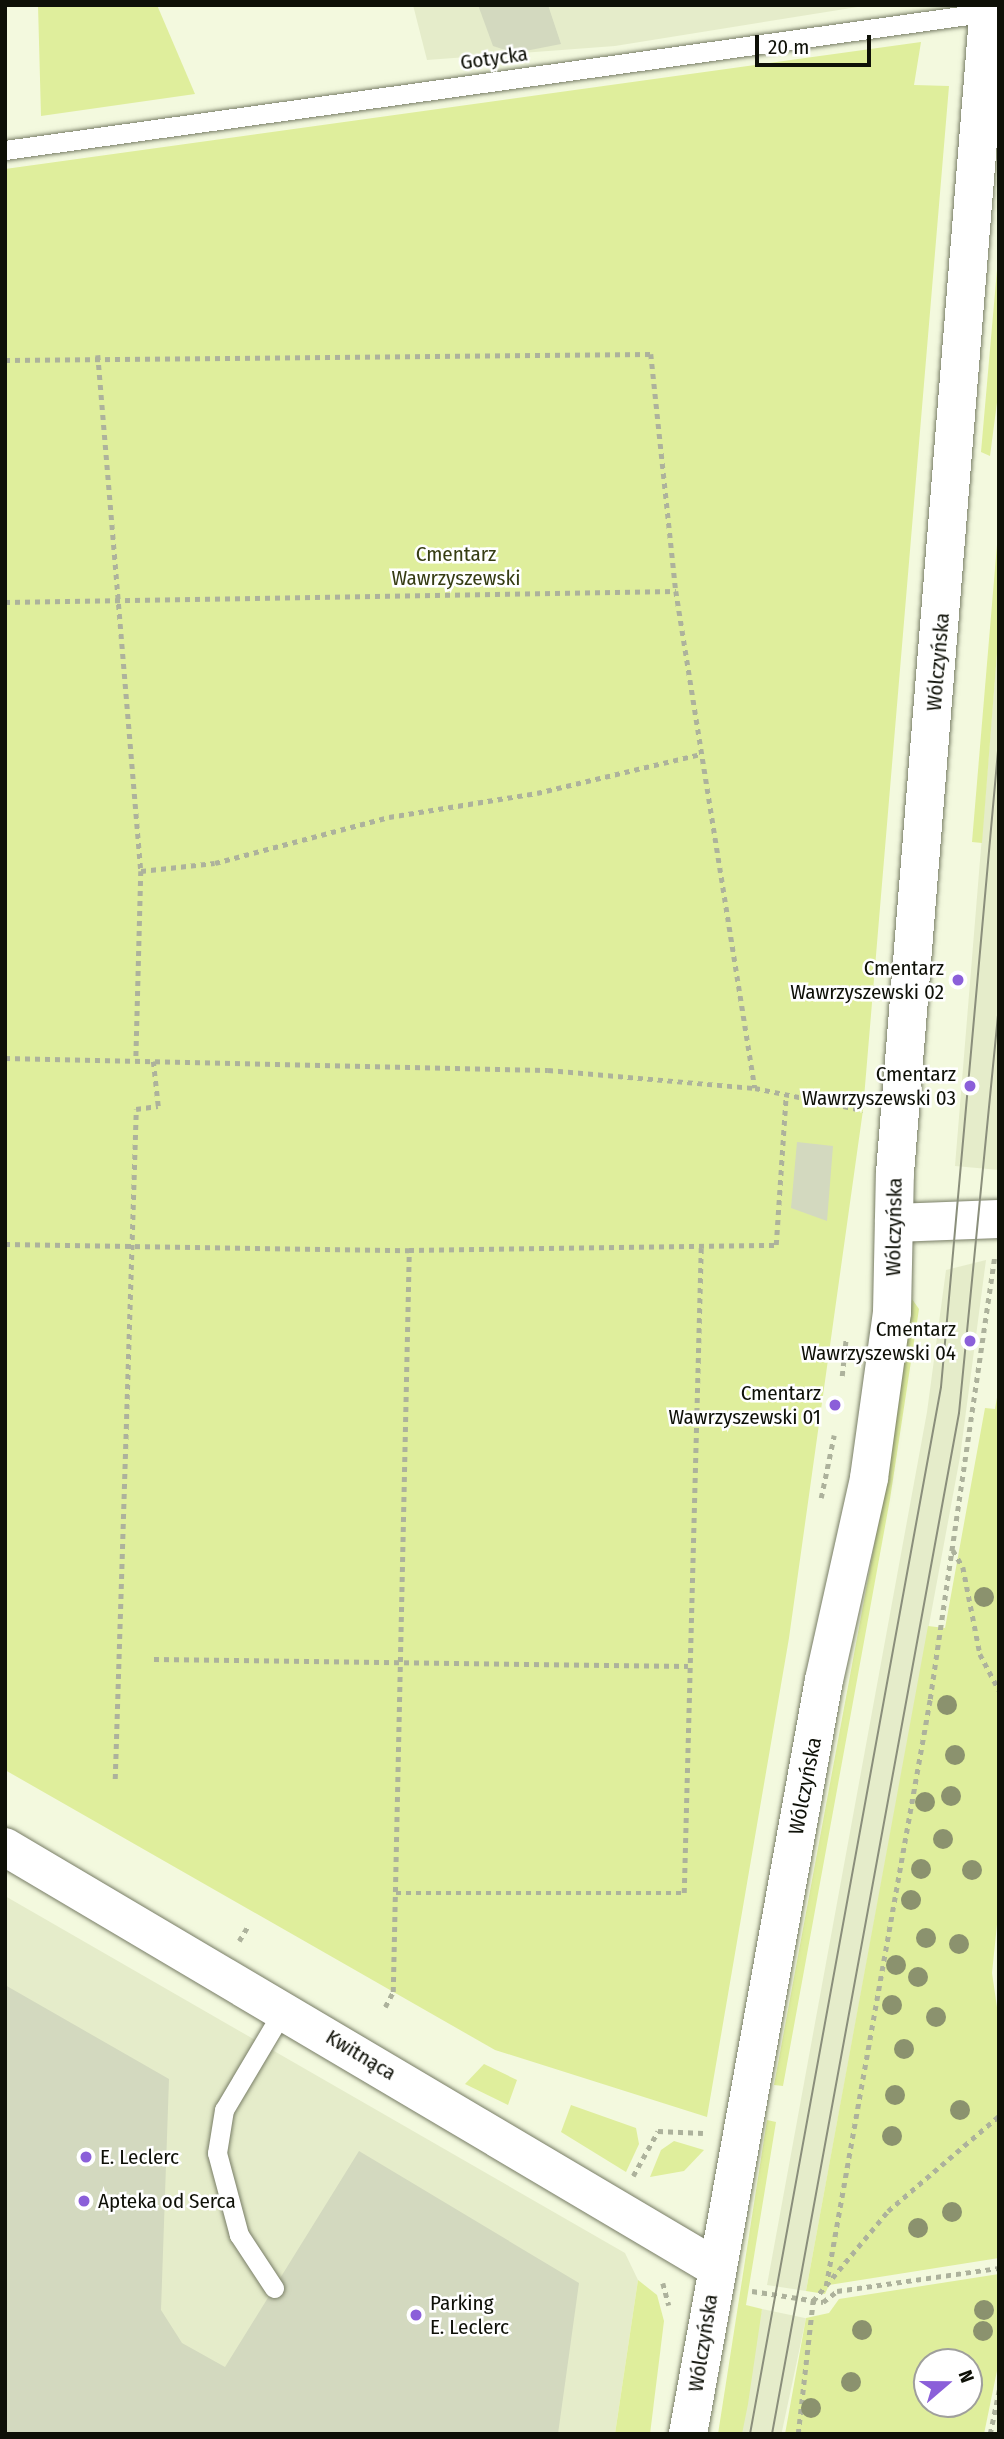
<!DOCTYPE html>
<html>
<head>
<meta charset="utf-8">
<style>
	body { margin:0 }
	#map { position:relative; width:1004px; height:2439px; overflow:hidden; background:#f3f9de; font-family:"Fira Sans Condensed",sans-serif }
	div>[style] { position:absolute }
	[style*='--x'] { left:calc(var(--x)*1px); top:calc(var(--y)*1px); width:calc(var(--w)*1px); rotate:calc(var(--a)*1deg) }
	.built>* { inset:0; background:#e5ecca; transform-origin:0 0 }
	.green>* { inset:0; background:#dfee9c }
	.building>* { inset:0; background:#d3d9bf }
	.path>* { height:4.5px; margin-top:-2.25px; transform-origin:0; background:repeating-linear-gradient(90deg,#adb29c 0 5px,transparent 0 10px) }
	.roads { filter:drop-shadow(0 0 2px #787d66) drop-shadow(0 0 2px #787d66) }
	.service>* { height:19px; margin:-9.5px; padding:0 9.5px; transform-origin:9.5px; border-radius:9.5px; background:#fff }
	.minor>* { height:38px; margin:-19px; padding:0 19px; transform-origin:19px; border-radius:19px; background:#fff }
	.secondary>* { height:38px; margin:-19px; padding:0 19px; transform-origin:19px; border-radius:19px; background:#fff }
	.tram>* { height:2px; margin:-1px; padding:0 1px; transform-origin:1px; border-radius:1px; background:#8a8e7b }
	.trees>* { width:20px; height:20px; margin:-10px; border-radius:50%; background:#8b926e }
	.dots>* { width:19px; height:19px; translate:-50% -50%; box-sizing:border-box; border:4px solid #fff; border-radius:50% }
	span { translate:-50% -50%; white-space:nowrap; text-align:center; line-height:1.15; -webkit-text-stroke:5px #fff; paint-order:stroke }
	.street-label { font-size:21px; color:#0e1007 }
	.park-label { font-size:21px; color:#363d13 }
	.poi-label { font-size:21px; color:#0e1007 }
	.right { translate:-100% -50%; text-align:right }
	.left { translate:0 -50%; text-align:left }
	.frame { position:absolute; inset:0; border:7px solid #0e1007; pointer-events:none }
	.north { position:absolute; left:913px; top:2348px; width:70px; height:70px; box-sizing:border-box; background:#fff; border:2px solid #9f9f9c; border-radius:50%; rotate:70deg; font-size:19px; font-weight:700; line-height:28px; text-align:center; color:#0e1007 }
	.north::after { content:''; display:block; margin:auto; width:24px; height:32px; background:#8b5fd9; clip-path:polygon(50% 0,100% 100%,50% 72%,0 100%) }
	.scale { position:absolute; left:755px; top:35px; width:116px; height:32px; box-sizing:border-box; border:4px solid #0e1007; border-top:0; padding-left:9px; font-size:21px; line-height:24px; white-space:nowrap; color:#0e1007; -webkit-text-stroke:5px #fff; paint-order:stroke }
</style>
</head>
<body>
<div id="map">
	<div class="built">
		<div style="clip-path:polygon(413px 5px,870px 5px,615px 46px,427px 60px)"></div>
		<div style="clip-path:polygon(999px 628px,999px 1170px,955px 1166px)"></div>
		<div style="clip-path:polygon(986px 1260px,960px 1457px,806px 2291px,767px 2285px,927px 1412px,946px 1270px)"></div>
		<div style="clip-path:polygon(5px 1896px,625px 2253px,638px 2280px,615px 2434px,5px 2434px)"></div>
		<div style="left:762px;top:2309px;width:45px;height:127px;rotate:12deg"></div>
	</div>
	<div class="green">
		<div style="clip-path:polygon(38px 5px,157px 5px,195px 94px,41px 116px)"></div>
		<div style="clip-path:polygon(921px 42px,914px 85px,949px 86px,863px 1110px,789px 1638px,707px 2117px,495px 2050px,5px 1770px,5px 169px)"></div>
		<div style="clip-path:polygon(999px 247px,999px 387px,990px 456px,981px 452px)"></div>
		<div style="clip-path:polygon(999px 521px,999px 628px,982px 843px,972px 842px)"></div>
		<div style="clip-path:polygon(912px 1299px,919px 1309px,890px 1499px,783px 2086px,774px 2085px,883px 1498px)"></div>
		<div style="clip-path:polygon(999px 1386px,999px 1905px,992px 1973px,999px 2021px,999px 2258px,829px 2285px,825px 2294px,806px 2291px,928px 1626px,945px 1628px,985px 1408px,995px 1409px)"></div>
		<div style="clip-path:polygon(484px 2064px,517px 2080px,508px 2105px,465px 2084px)"></div>
		<div style="clip-path:polygon(571px 2105px,636px 2128px,639px 2144px,626px 2172px,561px 2132px)"></div>
		<div style="clip-path:polygon(767px 2120px,776px 2122px,746px 2305px,762px 2309px,748px 2404px,742px 2434px,718px 2434px)"></div>
		<div style="clip-path:polygon(674px 2141px,704px 2150px,684px 2171px,650px 2177px,661px 2150px)"></div>
		<div style="clip-path:polygon(evenodd,999px 2274px,999px 2361px,984px 2434px,785px 2434px,806px 2318px,829px 2313px,839px 2299px,999px 2274px,927px 2362px,969px 2362px,969px 2404px,927px 2404px,927px 2362px)"></div>
		<div style="clip-path:polygon(638px 2280px,657px 2295px,664px 2321px,650px 2434px,615px 2434px)"></div>
	</div>
	<div class="building">
		<div style="clip-path:polygon(478px 5px,548px 5px,561px 44px,515px 53px,493px 46px)"></div>
		<div style="clip-path:polygon(797px 1142px,833px 1146px,827px 1221px,791px 1208px)"></div>
		<div style="clip-path:polygon(5px 1985px,169px 2079px,161px 2310px,182px 2343px,225px 2367px,359px 2151px,579px 2283px,558px 2434px,5px 2434px)"></div>
	</div>
	<div class="path">
		<div style="--x:98;--y:355;--w:518;--a:85.24"></div>
		<div style="--x:141;--y:871;--w:190;--a:91.5"></div>
		<div style="--x:5;--y:360;--w:646;--a:-0.53"></div>
		<div style="--x:651;--y:354;--w:238;--a:84"></div>
		<div style="--x:5;--y:602;--w:671;--a:-0.94"></div>
		<div style="--x:676;--y:591;--w:503;--a:80.97"></div>
		<div style="--x:755;--y:1088;--w:110;--a:11.5"></div>
		<div style="--x:141;--y:871;--w:74;--a:-6.2"></div>
		<div style="--x:215;--y:863;--w:180;--a:-14.8"></div>
		<div style="--x:389;--y:817;--w:150;--a:-9.2"></div>
		<div style="--x:537;--y:793;--w:169;--a:-13.4"></div>
		<div style="--x:5;--y:1058;--w:543;--a:1.27"></div>
		<div style="--x:548;--y:1070;--w:208;--a:5"></div>
		<div style="--x:5;--y:1244;--w:404;--a:0.9"></div>
		<div style="--x:409;--y:1250;--w:367;--a:-0.8"></div>
		<div style="--x:776;--y:1245;--w:151;--a:-86.2"></div>
		<div style="--x:842;--y:1376;--w:39;--a:-84"></div>
		<div style="--x:821;--y:1498;--w:64;--a:-78.3"></div>
		<div style="--x:953;--y:1550;--w:20;--a:60"></div>
		<div style="--x:963;--y:1567;--w:89;--a:78.9"></div>
		<div style="--x:980;--y:1654;--w:41;--a:62.2"></div>
		<div style="--x:154;--y:1659;--w:534;--a:0.75"></div>
		<div style="--x:115;--y:1779;--w:670;--a:-88.2"></div>
		<div style="--x:136;--y:1109;--w:22;--a:-8"></div>
		<div style="--x:158;--y:1106;--w:45;--a:-96.3"></div>
		<div style="--x:396;--y:1893;--w:288;--a:0"></div>
		<div style="--x:684;--y:1893;--w:647;--a:-88.49"></div>
		<div style="--x:239;--y:1941;--w:17;--a:-59"></div>
		<div style="--x:385;--y:2007;--w:17;--a:-62"></div>
		<div style="--x:393;--y:1992;--w:742;--a:-88.76"></div>
		<div style="--x:633;--y:2176;--w:51;--a:-60.9"></div>
		<div style="--x:658;--y:2131;--w:45;--a:2.5"></div>
		<div style="--x:663;--y:2283;--w:23;--a:75"></div>
		<div style="--x:826;--y:2286;--w:596;--a:-79.95"></div>
		<div style="--x:930;--y:1699;--w:445;--a:-81.7"></div>
		<div style="--x:752;--y:2291;--w:72;--a:8.8"></div>
		<div style="--x:823;--y:2302;--w:18;--a:-38"></div>
		<div style="--x:837;--y:2291;--w:164;--a:-8.1"></div>
		<div style="--x:798;--y:2434;--w:134;--a:-83.6"></div>
		<div style="--x:813;--y:2301;--w:117;--a:-50.2"></div>
		<div style="--x:888;--y:2211;--w:146;--a:-40.6"></div>
		<div style="--x:990;--y:2434;--w:45;--a:-78.4"></div>
	</div>
	<div class="roads">
		<div class="service">
			<div style="--x:5;--y:150;--w:994;--a:-7.98"></div>
			<div style="--x:274;--y:2288;--w:64;--a:-123.4"></div>
			<div style="--x:239;--y:2235;--w:85;--a:-105"></div>
			<div style="--x:217;--y:2153;--w:44;--a:-80.8"></div>
			<div style="--x:224;--y:2110;--w:117;--a:-59.3"></div>
		</div>
		<div class="minor">
			<div style="--x:894;--y:1223;--w:105;--a:-2.2"></div>
			<div style="--x:5;--y:1847;--w:825;--a:30.61"></div>
		</div>
		<div class="secondary">
			<div style="--x:688;--y:2434;--w:766;--a:-79.78"></div>
			<div style="--x:824;--y:1680;--w:207;--a:-77.4"></div>
			<div style="--x:869;--y:1478;--w:168;--a:-82.1"></div>
			<div style="--x:892;--y:1312;--w:139;--a:-88.8"></div>
			<div style="--x:895;--y:1173;--w:1172;--a:-85.4"></div>
		</div>
	</div>
	<div class="tram">
		<div style="--x:750;--y:2434;--w:1064;--a:-79.66"></div>
		<div style="--x:941;--y:1387;--w:650;--a:-84.88"></div>
		<div style="--x:772;--y:2434;--w:1038;--a:-79.62"></div>
		<div style="--x:959;--y:1413;--w:413;--a:-84.4"></div>
	</div>
	<div class="trees">
		<div style="left:984px;top:1597px"></div>
		<div style="left:947px;top:1705px"></div>
		<div style="left:955px;top:1755px"></div>
		<div style="left:951px;top:1796px"></div>
		<div style="left:925px;top:1802px"></div>
		<div style="left:943px;top:1839px"></div>
		<div style="left:921px;top:1869px"></div>
		<div style="left:972px;top:1870px"></div>
		<div style="left:911px;top:1900px"></div>
		<div style="left:926px;top:1938px"></div>
		<div style="left:959px;top:1944px"></div>
		<div style="left:896px;top:1965px"></div>
		<div style="left:918px;top:1977px"></div>
		<div style="left:892px;top:2005px"></div>
		<div style="left:936px;top:2017px"></div>
		<div style="left:904px;top:2049px"></div>
		<div style="left:895px;top:2095px"></div>
		<div style="left:960px;top:2110px"></div>
		<div style="left:892px;top:2136px"></div>
		<div style="left:952px;top:2212px"></div>
		<div style="left:918px;top:2228px"></div>
		<div style="left:984px;top:2310px"></div>
		<div style="left:862px;top:2330px"></div>
		<div style="left:983px;top:2331px"></div>
		<div style="left:851px;top:2382px"></div>
		<div style="left:811px;top:2408px"></div>
	</div>
	<div class="dots">
		<div style="left:958px;top:980px;background:#8b5fd9"></div>
		<div style="left:970px;top:1086px;background:#8b5fd9"></div>
		<div style="left:970px;top:1341px;background:#8b5fd9"></div>
		<div style="left:835px;top:1405px;background:#8b5fd9"></div>
		<div style="left:86px;top:2157px;background:#8b5fd9"></div>
		<div style="left:84px;top:2201px;background:#8b5fd9"></div>
		<div style="left:416px;top:2315px;background:#8b5fd9"></div>
	</div>
	<div class="street-label">
		<span style="left:494px;top:58px;rotate:-8deg">Gotycka</span>
		<span style="left:938px;top:662px;rotate:-85deg">Wólczyńska</span>
		<span style="left:894px;top:1227px;rotate:-89deg">Wólczyńska</span>
		<span style="left:805px;top:1786px;rotate:-79deg">Wólczyńska</span>
		<span style="left:361px;top:2055px;rotate:31deg">Kwitnąca</span>
		<span style="left:703px;top:2343px;rotate:-81deg">Wólczyńska</span>
	</div>
	<div class="park-label">
		<span style="left:456px;top:566px">Cmentarz<br>Wawrzyszewski</span>
	</div>
	<div class="poi-label">
		<span class="right" style="left:944px;top:980px">Cmentarz<br>Wawrzyszewski 02</span>
		<span class="right" style="left:956px;top:1086px">Cmentarz<br>Wawrzyszewski 03</span>
		<span class="right" style="left:956px;top:1341px">Cmentarz<br>Wawrzyszewski 04</span>
		<span class="right" style="left:821px;top:1405px">Cmentarz<br>Wawrzyszewski 01</span>
		<span class="left" style="left:100px;top:2157px">E. Leclerc</span>
		<span class="left" style="left:98px;top:2201px">Apteka od Serca</span>
		<span class="left" style="left:430px;top:2315px">Parking<br>E. Leclerc</span>
	</div>
	<div class="frame"></div>
	<div class="north">N</div>
	<div class="scale">20 m</div>
</div>
</body>
</html>
